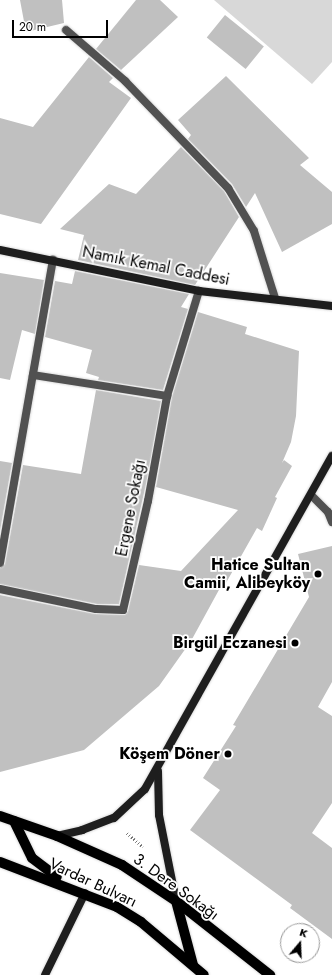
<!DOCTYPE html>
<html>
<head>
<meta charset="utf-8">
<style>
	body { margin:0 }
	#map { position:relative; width:332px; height:975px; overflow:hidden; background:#fff; font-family:Jost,sans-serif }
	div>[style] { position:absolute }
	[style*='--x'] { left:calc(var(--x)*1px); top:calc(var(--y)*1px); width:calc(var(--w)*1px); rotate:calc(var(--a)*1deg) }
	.green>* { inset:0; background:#d8d8d8 }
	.building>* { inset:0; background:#c0c0c0; transform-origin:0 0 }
	.path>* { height:2.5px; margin-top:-1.25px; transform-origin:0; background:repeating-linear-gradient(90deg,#737373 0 1px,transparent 0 3px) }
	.roads { filter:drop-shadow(0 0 1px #dbdbdb) drop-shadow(0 0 1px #dbdbdb) }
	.minor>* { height:8px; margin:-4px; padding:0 4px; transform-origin:4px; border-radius:4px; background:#515151 }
	.secondary>* { height:8px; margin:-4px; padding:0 4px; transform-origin:4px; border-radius:4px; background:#1e1e1e }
	.primary>* { height:10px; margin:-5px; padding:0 5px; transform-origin:5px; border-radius:5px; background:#000 }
	.dots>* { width:11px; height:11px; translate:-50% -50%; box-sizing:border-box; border:2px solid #fff; border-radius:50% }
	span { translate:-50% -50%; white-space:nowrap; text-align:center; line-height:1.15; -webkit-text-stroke:3.5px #fff; paint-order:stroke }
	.street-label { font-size:16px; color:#000 }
	.poi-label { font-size:16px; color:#000; font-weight:700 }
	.right { translate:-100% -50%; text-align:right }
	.north { position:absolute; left:280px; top:923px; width:40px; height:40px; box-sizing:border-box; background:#fff; border:1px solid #999; border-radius:50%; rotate:19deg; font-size:11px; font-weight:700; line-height:16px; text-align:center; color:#000 }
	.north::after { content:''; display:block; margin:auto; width:14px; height:18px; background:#000; clip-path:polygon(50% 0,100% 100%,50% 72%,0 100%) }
	.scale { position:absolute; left:12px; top:20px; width:96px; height:18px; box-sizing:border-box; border:2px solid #000; border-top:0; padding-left:5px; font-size:12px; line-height:14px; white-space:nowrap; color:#000; -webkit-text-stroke:3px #fff; paint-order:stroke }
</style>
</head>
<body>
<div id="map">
	<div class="green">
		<div style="clip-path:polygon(214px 0,332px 0,332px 62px,312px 84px)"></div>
	</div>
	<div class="building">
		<div style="clip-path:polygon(20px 0,62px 0,64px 23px,26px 32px)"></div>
		<div style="clip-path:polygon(136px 0,160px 0,178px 17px,121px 70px,96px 49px)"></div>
		<div style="left:225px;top:15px;width:50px;height:29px;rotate:39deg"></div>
		<div style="clip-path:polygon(89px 57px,113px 78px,109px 82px,131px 98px,41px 224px,0 214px,0 118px,33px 127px)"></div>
		<div style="clip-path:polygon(226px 76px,309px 158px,300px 165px,332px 192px,332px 224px,282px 252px,255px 193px,246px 207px,232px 184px,188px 139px,191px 135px,178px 120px)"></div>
		<div style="clip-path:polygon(181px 147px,224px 191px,239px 217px,195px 285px,78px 260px,84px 235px,60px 229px,109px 184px,136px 194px)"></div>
		<div style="clip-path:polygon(75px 271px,189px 294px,181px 307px,188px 309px,163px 390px,98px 380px,99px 377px,86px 373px,92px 350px,45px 337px,55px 281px,72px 284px)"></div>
		<div style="clip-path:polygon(0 273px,44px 280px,35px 334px,22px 330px,10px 380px,0 378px)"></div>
		<div style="clip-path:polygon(198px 312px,247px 327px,245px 334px,299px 351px,296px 416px,291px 442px,282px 463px,284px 460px,292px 466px,275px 497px,277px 498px,262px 531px,257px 528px,222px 590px,220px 588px,191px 641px,159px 686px,84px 750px,0 772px,0 595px,95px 614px,125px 615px,128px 611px,139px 565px,181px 571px,238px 510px,156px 487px,172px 397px)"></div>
		<div style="clip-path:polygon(96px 390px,161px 401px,146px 484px,119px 604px,97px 604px,0 584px,0 568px,5px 564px,23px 465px,81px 474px)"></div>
		<div style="clip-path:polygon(0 461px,12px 463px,0 531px)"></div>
		<div style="clip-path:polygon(332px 546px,332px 682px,318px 707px,332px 716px,332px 803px,312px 833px,332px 848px,332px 939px,290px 908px,292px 905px,190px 830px,220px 790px,203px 778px,236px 726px,233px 725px,309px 597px,298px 554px)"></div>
	</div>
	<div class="path">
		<div style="--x:127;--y:833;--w:21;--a:41"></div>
	</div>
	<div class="roads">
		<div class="minor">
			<div style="--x:66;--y:30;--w:78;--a:40.8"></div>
			<div style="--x:125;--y:81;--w:149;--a:46.1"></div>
			<div style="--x:228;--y:188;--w:50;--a:58.8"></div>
			<div style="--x:254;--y:231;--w:70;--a:72.6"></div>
			<div style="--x:33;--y:375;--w:136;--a:8.9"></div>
			<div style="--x:311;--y:495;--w:24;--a:45"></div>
			<div style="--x:328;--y:512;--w:11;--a:68"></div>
			<div style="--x:0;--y:563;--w:308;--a:-80.1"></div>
			<div style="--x:0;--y:589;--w:98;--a:11.8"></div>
			<div style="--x:96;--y:609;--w:27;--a:2"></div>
			<div style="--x:123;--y:610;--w:112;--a:-77.1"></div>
			<div style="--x:148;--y:501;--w:107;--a:-79.7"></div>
			<div style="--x:167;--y:396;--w:110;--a:-73.1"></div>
		</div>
		<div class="secondary">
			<div style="--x:0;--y:250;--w:203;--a:11.6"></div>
			<div style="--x:199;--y:291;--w:134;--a:6.4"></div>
			<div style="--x:158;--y:771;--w:44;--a:88.7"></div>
			<div style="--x:159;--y:815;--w:88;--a:78.8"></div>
			<div style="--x:57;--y:836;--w:26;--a:-13"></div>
			<div style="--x:82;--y:830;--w:34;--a:-21"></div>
			<div style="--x:114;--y:818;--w:42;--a:-43.1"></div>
			<div style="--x:145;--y:789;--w:382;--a:-60.7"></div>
			<div style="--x:45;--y:975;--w:91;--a:-64"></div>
		</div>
		<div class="primary">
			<div style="--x:0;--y:816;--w:60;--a:19.3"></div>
			<div style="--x:57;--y:836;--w:71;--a:24"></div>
			<div style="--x:122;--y:865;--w:65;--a:33.7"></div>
			<div style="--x:176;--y:901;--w:120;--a:38.2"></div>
			<div style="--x:14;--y:821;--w:41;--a:64.1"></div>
			<div style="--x:32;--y:858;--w:31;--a:37"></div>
			<div style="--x:0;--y:862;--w:125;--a:21"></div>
			<div style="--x:117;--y:907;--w:28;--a:32"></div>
			<div style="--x:141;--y:922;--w:82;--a:40.1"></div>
			<div style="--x:176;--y:901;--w:66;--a:75.1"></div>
		</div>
	</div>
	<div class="dots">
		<div style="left:318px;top:574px;background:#000"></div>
		<div style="left:295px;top:643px;background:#000"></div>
		<div style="left:228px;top:754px;background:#000"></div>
	</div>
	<div class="street-label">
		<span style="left:156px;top:266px;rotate:11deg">Namık Kemal Caddesi</span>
		<span style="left:131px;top:508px;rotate:-79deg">Ergene Sokağı</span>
		<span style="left:93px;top:883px;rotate:25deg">Vardar Bulvarı</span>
		<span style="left:176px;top:887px;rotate:36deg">3. Dere Sokağı</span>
	</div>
	<div class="poi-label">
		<span class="right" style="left:310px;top:574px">Hatice Sultan<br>Camii, Alibeyköy</span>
		<span class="right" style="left:287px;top:643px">Birgül Eczanesi</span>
		<span class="right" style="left:220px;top:754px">Köşem Döner</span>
	</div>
	<div class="north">K</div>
	<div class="scale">20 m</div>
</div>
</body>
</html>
